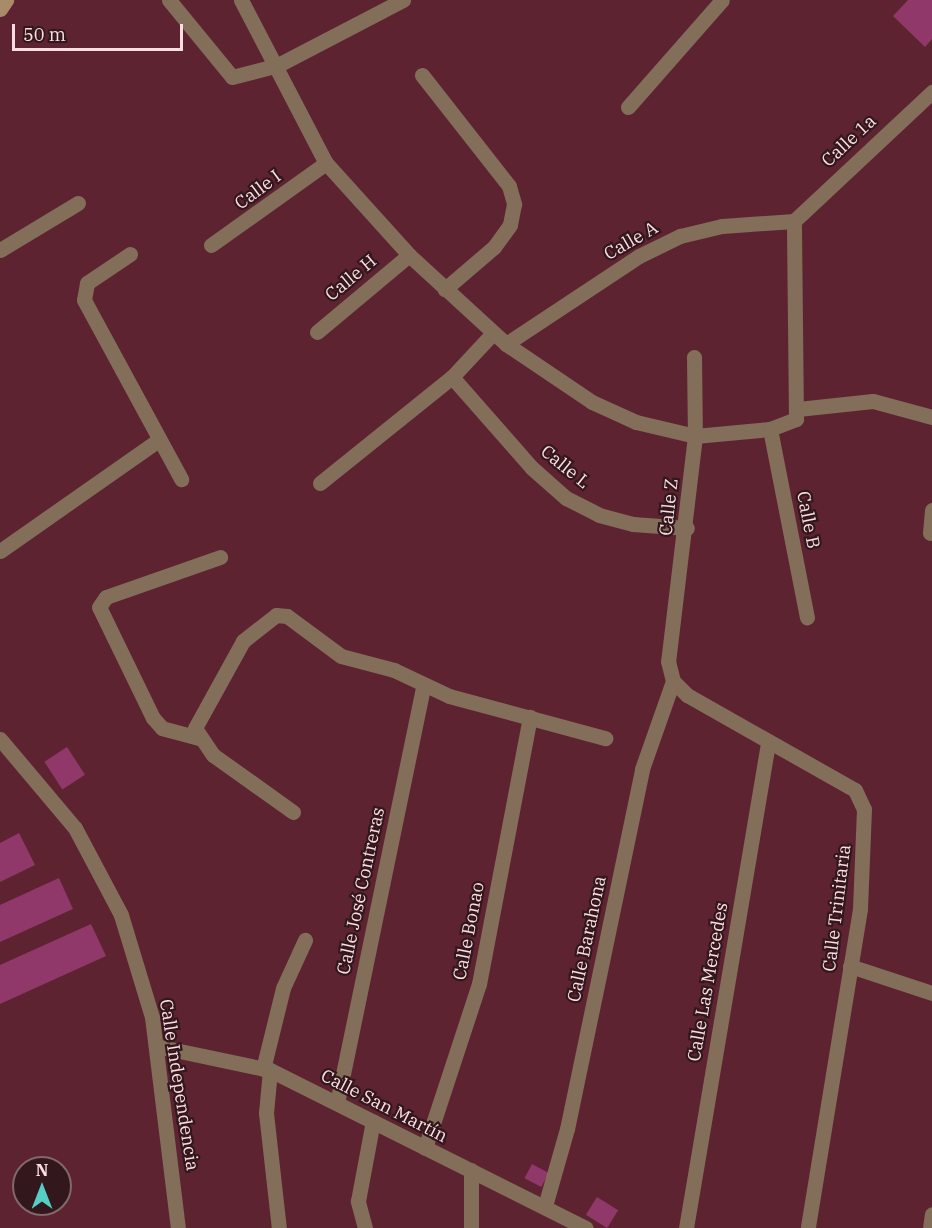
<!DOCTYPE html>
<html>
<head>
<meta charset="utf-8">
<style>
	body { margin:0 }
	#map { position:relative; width:932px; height:1228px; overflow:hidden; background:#5e2331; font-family:"IBM Plex Serif",serif }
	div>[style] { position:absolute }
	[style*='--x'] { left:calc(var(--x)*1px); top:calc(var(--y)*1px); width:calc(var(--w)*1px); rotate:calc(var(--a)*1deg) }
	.building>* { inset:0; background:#8f3869; transform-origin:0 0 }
	.street>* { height:15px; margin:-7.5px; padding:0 7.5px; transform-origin:7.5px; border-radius:7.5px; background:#826e59 }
	.secondary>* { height:15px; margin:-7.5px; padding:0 7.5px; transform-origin:7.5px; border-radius:7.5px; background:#a98b6a }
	span { translate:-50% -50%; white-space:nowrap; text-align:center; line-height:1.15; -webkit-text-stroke:4.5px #32181d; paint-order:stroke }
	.street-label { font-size:18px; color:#fcdde1 }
	.north { position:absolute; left:12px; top:1156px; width:60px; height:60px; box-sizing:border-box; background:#32181d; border:2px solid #83676b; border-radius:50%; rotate:0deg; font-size:16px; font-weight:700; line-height:24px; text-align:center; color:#fcdde1 }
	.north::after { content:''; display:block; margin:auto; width:21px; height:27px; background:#55cec5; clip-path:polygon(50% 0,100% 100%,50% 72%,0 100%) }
	.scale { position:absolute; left:12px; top:24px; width:171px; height:27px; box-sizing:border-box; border:3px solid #fcdde1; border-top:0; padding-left:8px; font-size:18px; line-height:21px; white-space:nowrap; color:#fcdde1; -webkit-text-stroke:4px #32181d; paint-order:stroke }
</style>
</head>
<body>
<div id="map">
	<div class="building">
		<div style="clip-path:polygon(908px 0,932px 0,932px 39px,925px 47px,893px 16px)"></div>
		<div style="left:67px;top:747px;width:33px;height:27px;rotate:57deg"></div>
		<div style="clip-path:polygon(19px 833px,35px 865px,0 882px,0 843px)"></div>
		<div style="clip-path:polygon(59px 878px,73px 909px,0 942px,0 905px)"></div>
		<div style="clip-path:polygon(91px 924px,106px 956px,0 1004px,0 965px)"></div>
		<div style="left:532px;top:1164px;width:19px;height:16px;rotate:28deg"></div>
		<div style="left:597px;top:1197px;width:25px;height:21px;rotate:32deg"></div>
	</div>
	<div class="street">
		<div style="--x:169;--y:0;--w:99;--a:50.7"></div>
		<div style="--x:232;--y:77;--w:48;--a:-14.6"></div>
		<div style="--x:278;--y:65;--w:141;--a:-27.5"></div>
		<div style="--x:241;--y:0;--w:184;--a:62.5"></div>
		<div style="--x:326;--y:163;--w:124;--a:47.9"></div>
		<div style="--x:409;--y:255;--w:132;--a:42.5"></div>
		<div style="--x:506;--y:344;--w:104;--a:34"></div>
		<div style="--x:592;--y:402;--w:48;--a:24.4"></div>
		<div style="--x:636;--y:422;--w:61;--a:13.3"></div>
		<div style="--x:695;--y:436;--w:75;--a:-5.3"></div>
		<div style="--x:770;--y:429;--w:28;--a:-21"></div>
		<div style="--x:796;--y:419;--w:198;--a:-90.6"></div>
		<div style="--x:422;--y:75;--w:141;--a:51.9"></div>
		<div style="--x:509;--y:186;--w:19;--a:74"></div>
		<div style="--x:514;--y:204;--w:21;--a:101"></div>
		<div style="--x:510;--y:225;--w:27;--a:126"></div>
		<div style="--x:494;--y:247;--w:65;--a:139.4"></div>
		<div style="--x:628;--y:107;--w:142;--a:-48.7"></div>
		<div style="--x:794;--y:221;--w:189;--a:-43.1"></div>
		<div style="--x:211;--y:245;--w:141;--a:-35.5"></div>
		<div style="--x:0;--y:250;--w:91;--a:-31.1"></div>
		<div style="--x:130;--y:254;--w:52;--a:146"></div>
		<div style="--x:87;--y:283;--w:17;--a:100"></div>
		<div style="--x:84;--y:300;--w:204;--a:61.5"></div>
		<div style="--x:317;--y:332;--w:120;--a:-39.9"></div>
		<div style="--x:506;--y:344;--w:159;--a:-33.5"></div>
		<div style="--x:639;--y:256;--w:46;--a:-26"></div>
		<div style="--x:680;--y:236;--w:43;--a:-13.4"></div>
		<div style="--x:722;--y:226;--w:72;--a:-4"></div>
		<div style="--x:694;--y:357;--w:79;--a:89.3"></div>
		<div style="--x:695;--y:436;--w:227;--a:96.8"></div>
		<div style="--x:668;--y:661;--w:21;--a:76"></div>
		<div style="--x:673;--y:681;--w:20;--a:45"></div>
		<div style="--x:687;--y:695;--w:193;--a:29.5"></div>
		<div style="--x:855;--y:790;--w:21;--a:65"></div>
		<div style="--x:864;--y:809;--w:100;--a:92.3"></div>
		<div style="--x:860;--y:909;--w:323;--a:99.3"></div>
		<div style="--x:452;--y:377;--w:121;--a:48.7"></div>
		<div style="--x:532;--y:468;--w:45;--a:41.4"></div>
		<div style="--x:566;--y:498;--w:37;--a:27"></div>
		<div style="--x:599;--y:515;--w:35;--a:15"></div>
		<div style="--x:633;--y:524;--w:54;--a:4.2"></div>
		<div style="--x:798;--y:409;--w:75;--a:-6.1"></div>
		<div style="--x:873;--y:401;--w:61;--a:15.2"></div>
		<div style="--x:770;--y:429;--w:192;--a:78.9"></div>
		<div style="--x:320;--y:483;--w:169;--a:-38.8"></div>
		<div style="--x:452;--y:377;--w:60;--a:-47"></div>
		<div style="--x:930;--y:533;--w:23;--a:-85"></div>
		<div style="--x:0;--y:551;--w:192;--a:-35"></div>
		<div style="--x:199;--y:738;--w:38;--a:-165"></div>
		<div style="--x:162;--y:728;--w:13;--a:-132"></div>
		<div style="--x:153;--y:718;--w:123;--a:-115.9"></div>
		<div style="--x:99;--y:607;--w:12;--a:-55"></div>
		<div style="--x:106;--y:597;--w:121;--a:-19.3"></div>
		<div style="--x:0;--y:739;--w:116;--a:49.9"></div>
		<div style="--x:75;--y:828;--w:98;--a:62.1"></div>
		<div style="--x:121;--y:915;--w:107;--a:73.1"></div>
		<div style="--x:152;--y:1017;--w:213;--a:83"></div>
		<div style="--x:293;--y:812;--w:98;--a:-144.5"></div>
		<div style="--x:213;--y:755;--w:32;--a:-124"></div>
		<div style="--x:195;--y:728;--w:99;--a:-61.1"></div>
		<div style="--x:243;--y:641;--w:42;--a:-38.2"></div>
		<div style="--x:276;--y:615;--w:11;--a:5"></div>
		<div style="--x:287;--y:616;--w:67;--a:36.5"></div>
		<div style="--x:341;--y:656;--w:55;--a:14.8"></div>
		<div style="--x:394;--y:670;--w:61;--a:25.3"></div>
		<div style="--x:449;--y:696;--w:162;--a:15.1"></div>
		<div style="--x:850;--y:966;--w:86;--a:18.2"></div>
		<div style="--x:156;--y:1046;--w:116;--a:11.9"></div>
		<div style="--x:270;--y:1070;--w:353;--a:26.6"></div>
		<div style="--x:263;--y:1069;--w:83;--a:-76.1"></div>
		<div style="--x:283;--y:988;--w:53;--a:-65.4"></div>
		<div style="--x:270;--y:1070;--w:43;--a:95.3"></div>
		<div style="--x:266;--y:1113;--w:116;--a:83.6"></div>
		<div style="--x:337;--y:1103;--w:426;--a:-78.3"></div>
		<div style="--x:425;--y:1148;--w:173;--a:-71.8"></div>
		<div style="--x:479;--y:984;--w:272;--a:-79.2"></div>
		<div style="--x:545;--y:1206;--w:80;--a:-74.1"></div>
		<div style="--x:567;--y:1129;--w:368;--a:-78.2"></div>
		<div style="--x:642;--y:769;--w:93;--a:-70.6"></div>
		<div style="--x:365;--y:1228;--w:28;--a:-105"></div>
		<div style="--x:358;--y:1201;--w:81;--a:-79.4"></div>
		<div style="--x:471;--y:1228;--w:58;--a:-90"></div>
		<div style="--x:686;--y:1228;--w:493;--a:-80.4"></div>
		<div style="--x:930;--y:1228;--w:14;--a:-82"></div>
	</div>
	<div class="secondary">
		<div style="--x:0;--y:9;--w:11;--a:-56"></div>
	</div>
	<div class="street-label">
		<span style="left:849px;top:141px;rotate:-43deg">Calle 1a</span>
		<span style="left:258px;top:190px;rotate:-37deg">Calle I</span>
		<span style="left:631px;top:241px;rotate:-30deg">Calle A</span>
		<span style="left:351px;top:278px;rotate:-40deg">Calle H</span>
		<span style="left:565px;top:467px;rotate:39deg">Calle L</span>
		<span style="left:669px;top:507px;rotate:-84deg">Calle Z</span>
		<span style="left:808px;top:520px;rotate:79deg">Calle B</span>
		<span style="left:361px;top:891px;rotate:-78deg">Calle José Contreras</span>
		<span style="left:837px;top:908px;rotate:-83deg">Calle Trinitaria</span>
		<span style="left:469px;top:931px;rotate:-79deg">Calle Bonao</span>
		<span style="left:587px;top:939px;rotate:-78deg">Calle Barahona</span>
		<span style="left:708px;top:982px;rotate:-80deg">Calle Las Mercedes</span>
		<span style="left:179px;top:1085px;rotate:81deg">Calle Independencia</span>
		<span style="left:384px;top:1106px;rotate:27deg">Calle San Martín</span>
	</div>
	<div class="north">N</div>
	<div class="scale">50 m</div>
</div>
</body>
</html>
